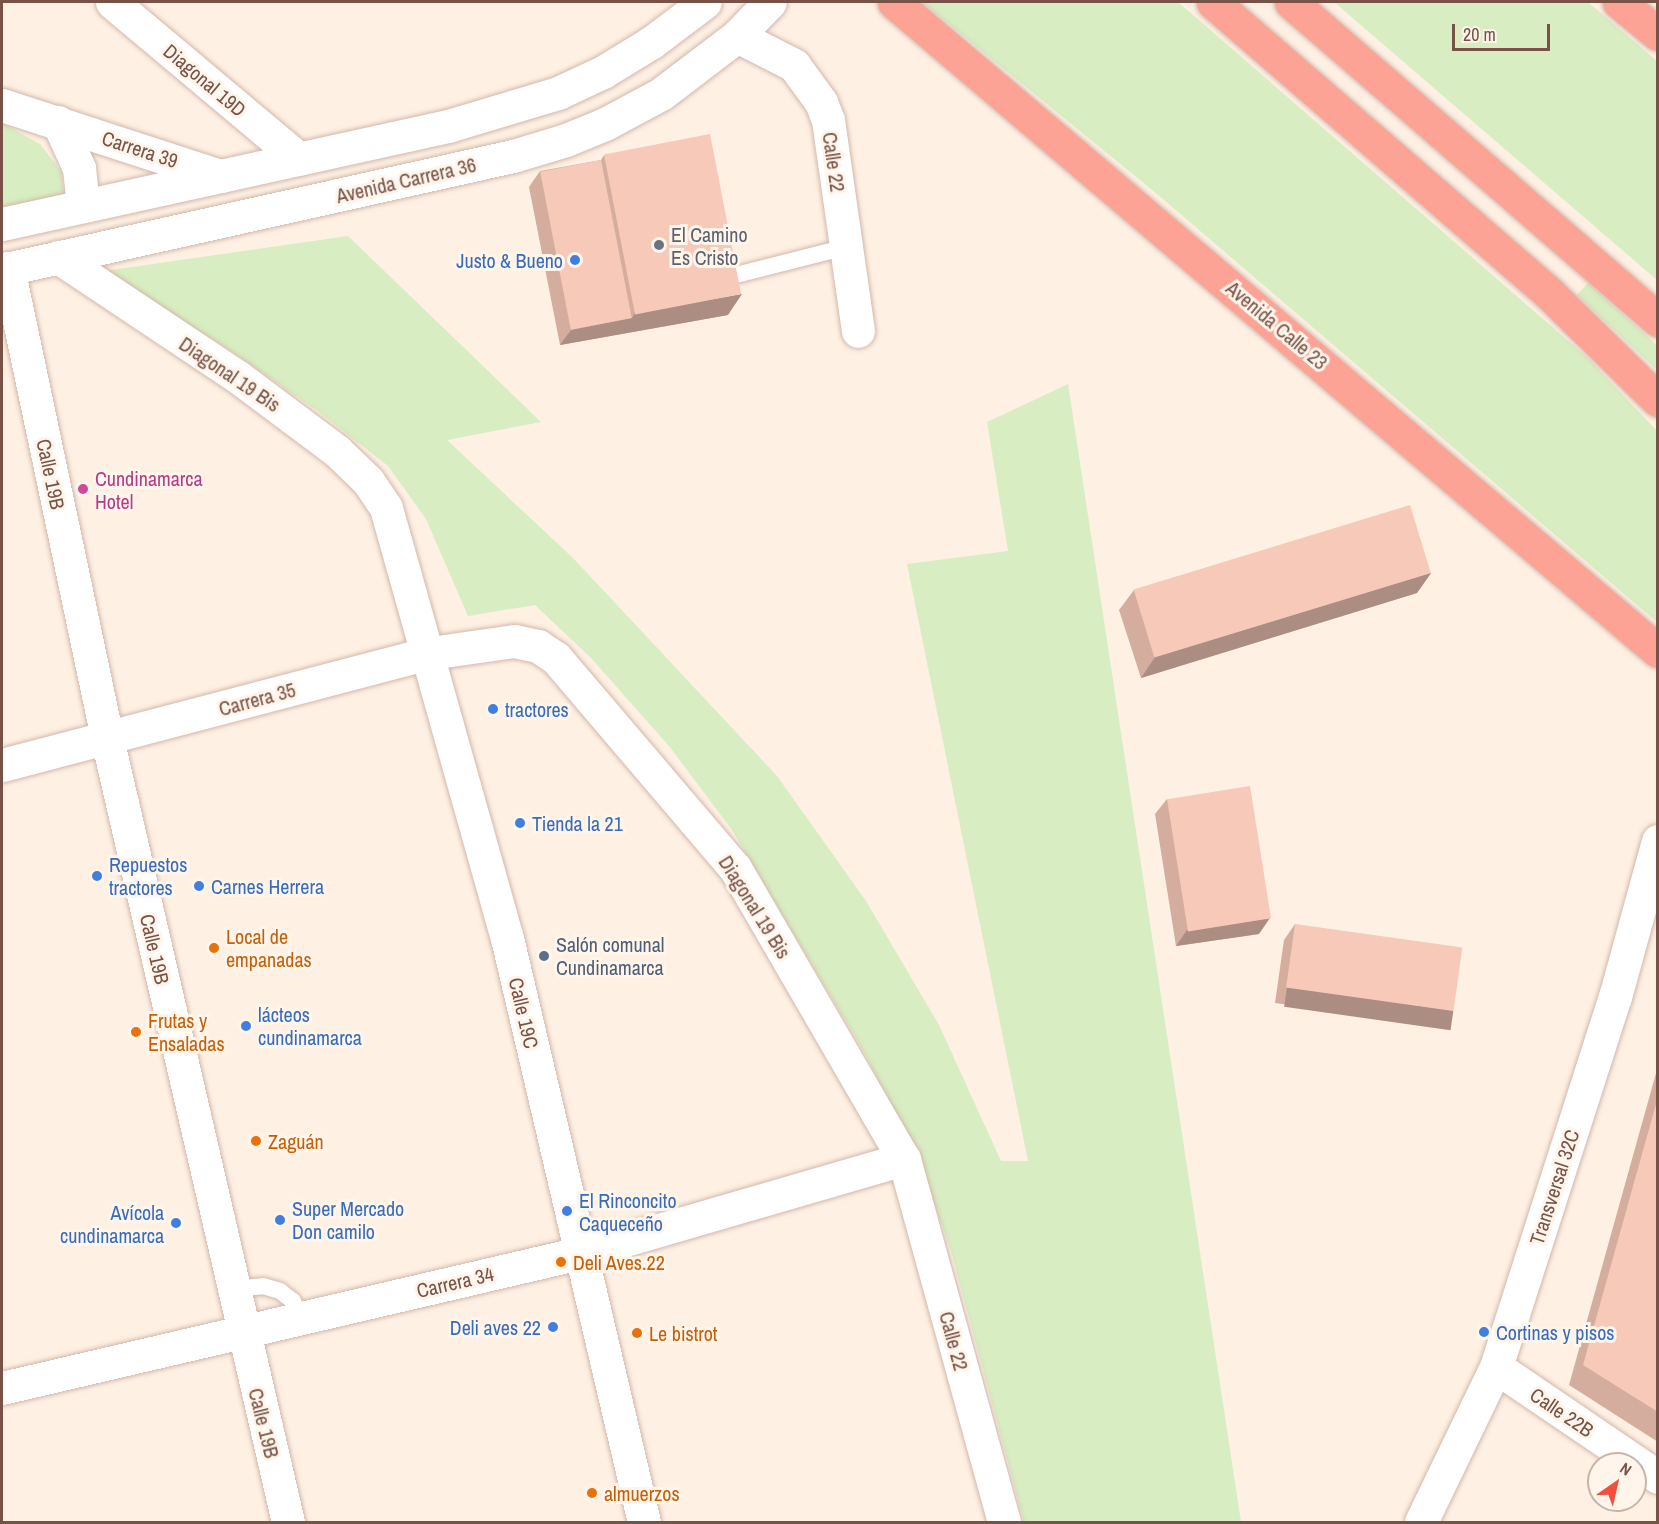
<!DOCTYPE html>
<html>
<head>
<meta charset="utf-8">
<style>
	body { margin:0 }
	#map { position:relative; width:1659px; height:1524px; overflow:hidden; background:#fef0e3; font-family:"Archivo Narrow",sans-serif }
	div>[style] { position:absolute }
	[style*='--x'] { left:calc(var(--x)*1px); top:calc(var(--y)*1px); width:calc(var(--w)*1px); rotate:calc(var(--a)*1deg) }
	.green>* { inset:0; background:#d8edc1 }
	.roads { filter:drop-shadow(0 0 2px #d2b8ab) drop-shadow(0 0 2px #d2b8ab) }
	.lane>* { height:16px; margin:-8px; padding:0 8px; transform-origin:8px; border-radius:8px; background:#fff }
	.street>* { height:33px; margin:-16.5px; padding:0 16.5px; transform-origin:16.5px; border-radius:16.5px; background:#fff }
	.secondary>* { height:33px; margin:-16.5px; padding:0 16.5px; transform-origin:16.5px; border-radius:16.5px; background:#fff }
	.highway>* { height:33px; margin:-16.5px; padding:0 16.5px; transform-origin:16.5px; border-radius:16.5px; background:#fda395 }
	.wall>* { inset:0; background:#d4ad9f }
	.shaded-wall>* { inset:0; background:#ac8d82; transform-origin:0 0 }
	.building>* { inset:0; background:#f6c9b9; transform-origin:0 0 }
	.dots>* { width:16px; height:16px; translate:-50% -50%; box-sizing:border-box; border:3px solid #fff5eb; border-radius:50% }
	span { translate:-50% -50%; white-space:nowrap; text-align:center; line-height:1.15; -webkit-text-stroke:6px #fff5eb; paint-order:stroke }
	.street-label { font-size:20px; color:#785247 }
	.worship-label { font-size:20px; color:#5b616d }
	.left { translate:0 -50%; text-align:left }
	.shop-label { font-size:20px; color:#366cbe }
	.right { translate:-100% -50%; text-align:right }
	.hotel-label { font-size:20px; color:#b23c85 }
	.food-label { font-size:20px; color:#c56008 }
	.service-label { font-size:20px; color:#4e5e75 }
	.frame { position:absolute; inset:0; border:3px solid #785247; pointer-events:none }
	.north { position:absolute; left:1587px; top:1452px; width:60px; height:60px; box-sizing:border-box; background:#fff5eb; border:2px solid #c9b4a9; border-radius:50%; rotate:34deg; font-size:16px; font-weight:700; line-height:24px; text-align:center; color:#785247 }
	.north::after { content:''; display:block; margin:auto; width:21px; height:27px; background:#f1503f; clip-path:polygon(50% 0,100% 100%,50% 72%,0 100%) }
	.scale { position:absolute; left:1452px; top:24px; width:98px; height:27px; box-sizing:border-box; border:3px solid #785247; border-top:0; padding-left:8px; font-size:18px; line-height:21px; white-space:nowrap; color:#785247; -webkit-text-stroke:4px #fff5eb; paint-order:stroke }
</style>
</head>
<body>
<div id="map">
	<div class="green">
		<div style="clip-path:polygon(922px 2px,1178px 2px,1588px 358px,1657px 431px,1657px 622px,1157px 194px)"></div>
		<div style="clip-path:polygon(1334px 2px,1588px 2px,1657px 61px,1657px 280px)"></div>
		<div style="clip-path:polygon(2px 123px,40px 144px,61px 171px,64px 194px,2px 210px)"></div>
		<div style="clip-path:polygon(348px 236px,541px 422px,447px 440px,573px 558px,777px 776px,866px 901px,939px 1025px,1001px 1161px,1028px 1161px,907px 564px,1008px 551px,987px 422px,1068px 384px,1241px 1522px,1024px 1522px,951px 1251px,917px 1154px,864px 1052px,732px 830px,669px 746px,591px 658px,535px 605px,468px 616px,426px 519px,388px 466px,319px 412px,234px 353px,104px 271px)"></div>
		<div style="clip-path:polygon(1588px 283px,1657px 345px,1657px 370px,1577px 295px)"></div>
	</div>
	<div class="roads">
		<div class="lane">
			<div style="--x:728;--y:277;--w:122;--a:-14.3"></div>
			<div style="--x:231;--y:1289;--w:32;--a:-5"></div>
			<div style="--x:263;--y:1286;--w:18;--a:16"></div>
			<div style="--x:280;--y:1291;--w:16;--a:38"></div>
			<div style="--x:293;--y:1301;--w:19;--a:72"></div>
		</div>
		<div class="street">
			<div style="--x:112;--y:2;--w:244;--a:40"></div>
			<div style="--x:737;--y:36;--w:64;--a:27"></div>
			<div style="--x:794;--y:65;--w:46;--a:53.9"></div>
			<div style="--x:821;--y:102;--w:19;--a:69"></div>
			<div style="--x:828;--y:120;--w:213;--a:81.9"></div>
			<div style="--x:2;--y:105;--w:230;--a:18"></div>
			<div style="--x:58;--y:122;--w:51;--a:65.5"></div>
			<div style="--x:79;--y:168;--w:38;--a:84"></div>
			<div style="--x:58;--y:257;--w:216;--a:33.7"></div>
			<div style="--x:238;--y:377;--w:124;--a:36.8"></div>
			<div style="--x:337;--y:451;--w:43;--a:44.1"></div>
			<div style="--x:368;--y:481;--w:32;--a:56"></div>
			<div style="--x:386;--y:508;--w:447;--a:74.3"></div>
			<div style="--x:507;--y:938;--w:600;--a:76.8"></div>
			<div style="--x:8;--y:268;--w:480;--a:78.1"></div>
			<div style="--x:107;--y:738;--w:805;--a:77"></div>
			<div style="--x:2;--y:765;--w:442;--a:-14.7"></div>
			<div style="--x:430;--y:653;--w:85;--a:-8.1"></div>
			<div style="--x:514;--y:641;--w:25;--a:12"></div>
			<div style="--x:538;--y:646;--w:22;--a:34"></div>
			<div style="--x:556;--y:658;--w:276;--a:49.6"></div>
			<div style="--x:735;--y:868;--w:337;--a:59.9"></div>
			<div style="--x:904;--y:1159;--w:377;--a:74.6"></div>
			<div style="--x:1496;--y:1367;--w:196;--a:34.2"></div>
			<div style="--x:2;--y:1388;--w:594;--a:-13.15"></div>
			<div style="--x:580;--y:1253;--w:337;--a:-16.2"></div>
			<div style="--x:1421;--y:1522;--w:172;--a:-64.2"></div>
			<div style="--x:1496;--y:1367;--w:389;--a:-72.2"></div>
			<div style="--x:1615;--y:997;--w:162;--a:-74.6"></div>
		</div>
		<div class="secondary">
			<div style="--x:2;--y:224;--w:457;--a:-12.4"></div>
			<div style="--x:448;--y:126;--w:115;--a:-16.7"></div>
			<div style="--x:558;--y:93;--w:50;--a:-25"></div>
			<div style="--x:603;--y:72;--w:57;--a:-31.5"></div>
			<div style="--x:652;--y:42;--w:66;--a:-37"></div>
			<div style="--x:2;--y:270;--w:524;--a:-12.58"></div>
			<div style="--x:513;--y:156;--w:55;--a:-16.8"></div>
			<div style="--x:566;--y:140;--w:42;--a:-22.3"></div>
			<div style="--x:605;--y:124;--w:64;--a:-28.2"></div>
			<div style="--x:661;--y:94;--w:96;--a:-37.3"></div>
			<div style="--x:737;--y:36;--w:47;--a:-45.9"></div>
		</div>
		<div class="highway">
			<div style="--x:894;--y:2;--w:1002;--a:40.35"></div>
			<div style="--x:1213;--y:2;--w:446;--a:40.9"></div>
			<div style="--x:1550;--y:294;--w:151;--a:44.5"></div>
			<div style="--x:1291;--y:2;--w:486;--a:40.9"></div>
			<div style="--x:1619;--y:2;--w:50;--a:39.4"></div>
		</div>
	</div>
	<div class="wall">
		<div style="clip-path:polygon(604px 155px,728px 315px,560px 345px,529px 187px,540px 171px,601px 160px)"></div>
		<div style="clip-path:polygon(1431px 573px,1417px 593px,1141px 678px,1119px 610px,1134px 590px)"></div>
		<div style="clip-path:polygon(1167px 799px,1259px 934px,1176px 946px,1155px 814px)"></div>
		<div style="clip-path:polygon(1295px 924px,1442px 1026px,1275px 1003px,1284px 940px)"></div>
		<div style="clip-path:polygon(1658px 1066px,1658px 1442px,1569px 1385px)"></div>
	</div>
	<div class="shaded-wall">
		<div style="clip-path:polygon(742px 294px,728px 315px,560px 345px,571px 330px,632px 318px,635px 313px)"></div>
		<div style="clip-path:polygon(1431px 573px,1417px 593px,1141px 678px,1155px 657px)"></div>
		<div style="clip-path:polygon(1270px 918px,1259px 934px,1176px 946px,1187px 930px)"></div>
		<div style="left:1287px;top:987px;width:168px;height:20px;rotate:8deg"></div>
	</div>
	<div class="building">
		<div style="left:710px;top:134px;width:163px;height:108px;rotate:79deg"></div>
		<div style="left:601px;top:160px;width:161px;height:62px;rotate:79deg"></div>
		<div style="left:1410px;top:505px;width:71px;height:289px;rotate:73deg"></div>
		<div style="left:1250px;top:786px;width:134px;height:84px;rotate:81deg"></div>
		<div style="left:1295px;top:924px;width:169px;height:64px;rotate:8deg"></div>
		<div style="clip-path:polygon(1658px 1097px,1658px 1412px,1583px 1365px)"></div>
	</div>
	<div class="dots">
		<div style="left:659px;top:245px;background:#6b7280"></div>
		<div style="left:575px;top:260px;background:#3f7fe0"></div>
		<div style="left:83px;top:489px;background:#d1479c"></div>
		<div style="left:493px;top:709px;background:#3f7fe0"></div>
		<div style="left:520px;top:823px;background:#3f7fe0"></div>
		<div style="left:97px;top:876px;background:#3f7fe0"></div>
		<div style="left:199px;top:886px;background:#3f7fe0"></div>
		<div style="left:214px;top:948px;background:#e8710a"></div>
		<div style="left:544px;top:956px;background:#5c6f8a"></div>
		<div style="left:246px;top:1026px;background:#3f7fe0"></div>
		<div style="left:136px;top:1032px;background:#e8710a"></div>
		<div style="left:256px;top:1141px;background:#e8710a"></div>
		<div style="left:567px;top:1211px;background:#3f7fe0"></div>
		<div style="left:280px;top:1220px;background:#3f7fe0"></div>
		<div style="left:176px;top:1223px;background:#3f7fe0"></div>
		<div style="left:561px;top:1262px;background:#e8710a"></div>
		<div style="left:553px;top:1327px;background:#3f7fe0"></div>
		<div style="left:1484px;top:1332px;background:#3f7fe0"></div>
		<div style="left:637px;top:1333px;background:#e8710a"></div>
		<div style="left:592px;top:1493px;background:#e8710a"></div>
	</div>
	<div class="street-label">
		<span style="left:205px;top:80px;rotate:40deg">Diagonal 19D</span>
		<span style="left:140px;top:149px;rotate:18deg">Carrera 39</span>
		<span style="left:834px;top:162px;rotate:82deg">Calle 22</span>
		<span style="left:406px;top:180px;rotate:-13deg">Avenida Carrera 36</span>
		<span style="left:1277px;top:325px;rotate:40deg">Avenida Calle 23</span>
		<span style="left:230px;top:374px;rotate:34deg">Diagonal 19 Bis</span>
		<span style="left:51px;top:474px;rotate:78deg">Calle 19B</span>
		<span style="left:257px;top:699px;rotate:-15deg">Carrera 35</span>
		<span style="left:755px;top:907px;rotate:58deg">Diagonal 19 Bis</span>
		<span style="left:155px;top:949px;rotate:77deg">Calle 19B</span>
		<span style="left:524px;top:1013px;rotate:77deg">Calle 19C</span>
		<span style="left:1554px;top:1187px;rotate:-72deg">Transversal 32C</span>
		<span style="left:455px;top:1282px;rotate:-13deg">Carrera 34</span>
		<span style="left:954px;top:1341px;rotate:75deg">Calle 22</span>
		<span style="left:1562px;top:1412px;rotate:34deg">Calle 22B</span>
		<span style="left:264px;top:1423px;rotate:76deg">Calle 19B</span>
	</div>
	<div class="worship-label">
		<span class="left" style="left:671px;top:246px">El Camino<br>Es Cristo</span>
	</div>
	<div class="shop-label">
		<span class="right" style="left:563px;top:260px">Justo &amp; Bueno</span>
		<span class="left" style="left:505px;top:709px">tractores</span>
		<span class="left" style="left:532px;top:823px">Tienda la 21</span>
		<span class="left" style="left:109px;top:876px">Repuestos<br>tractores</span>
		<span class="left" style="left:211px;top:886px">Carnes Herrera</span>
		<span class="left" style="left:258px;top:1026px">lácteos<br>cundinamarca</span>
		<span class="left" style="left:579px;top:1212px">El Rinconcito<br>Caqueceño</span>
		<span class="left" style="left:292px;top:1220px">Super Mercado<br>Don camilo</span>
		<span class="right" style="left:164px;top:1224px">Avícola<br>cundinamarca</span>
		<span class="right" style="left:541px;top:1327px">Deli aves 22</span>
		<span class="left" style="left:1496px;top:1332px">Cortinas y pisos</span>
	</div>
	<div class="hotel-label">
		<span class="left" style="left:95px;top:490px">Cundinamarca<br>Hotel</span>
	</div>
	<div class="food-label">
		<span class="left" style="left:226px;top:948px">Local de<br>empanadas</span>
		<span class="left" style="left:148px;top:1032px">Frutas y<br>Ensaladas</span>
		<span class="left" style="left:268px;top:1141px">Zaguán</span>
		<span class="left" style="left:573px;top:1262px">Deli Aves.22</span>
		<span class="left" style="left:649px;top:1333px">Le bistrot</span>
		<span class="left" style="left:604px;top:1493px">almuerzos</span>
	</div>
	<div class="service-label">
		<span class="left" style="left:556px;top:956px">Salón comunal<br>Cundinamarca</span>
	</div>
	<div class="frame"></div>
	<div class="north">N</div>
	<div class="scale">20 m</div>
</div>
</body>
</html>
